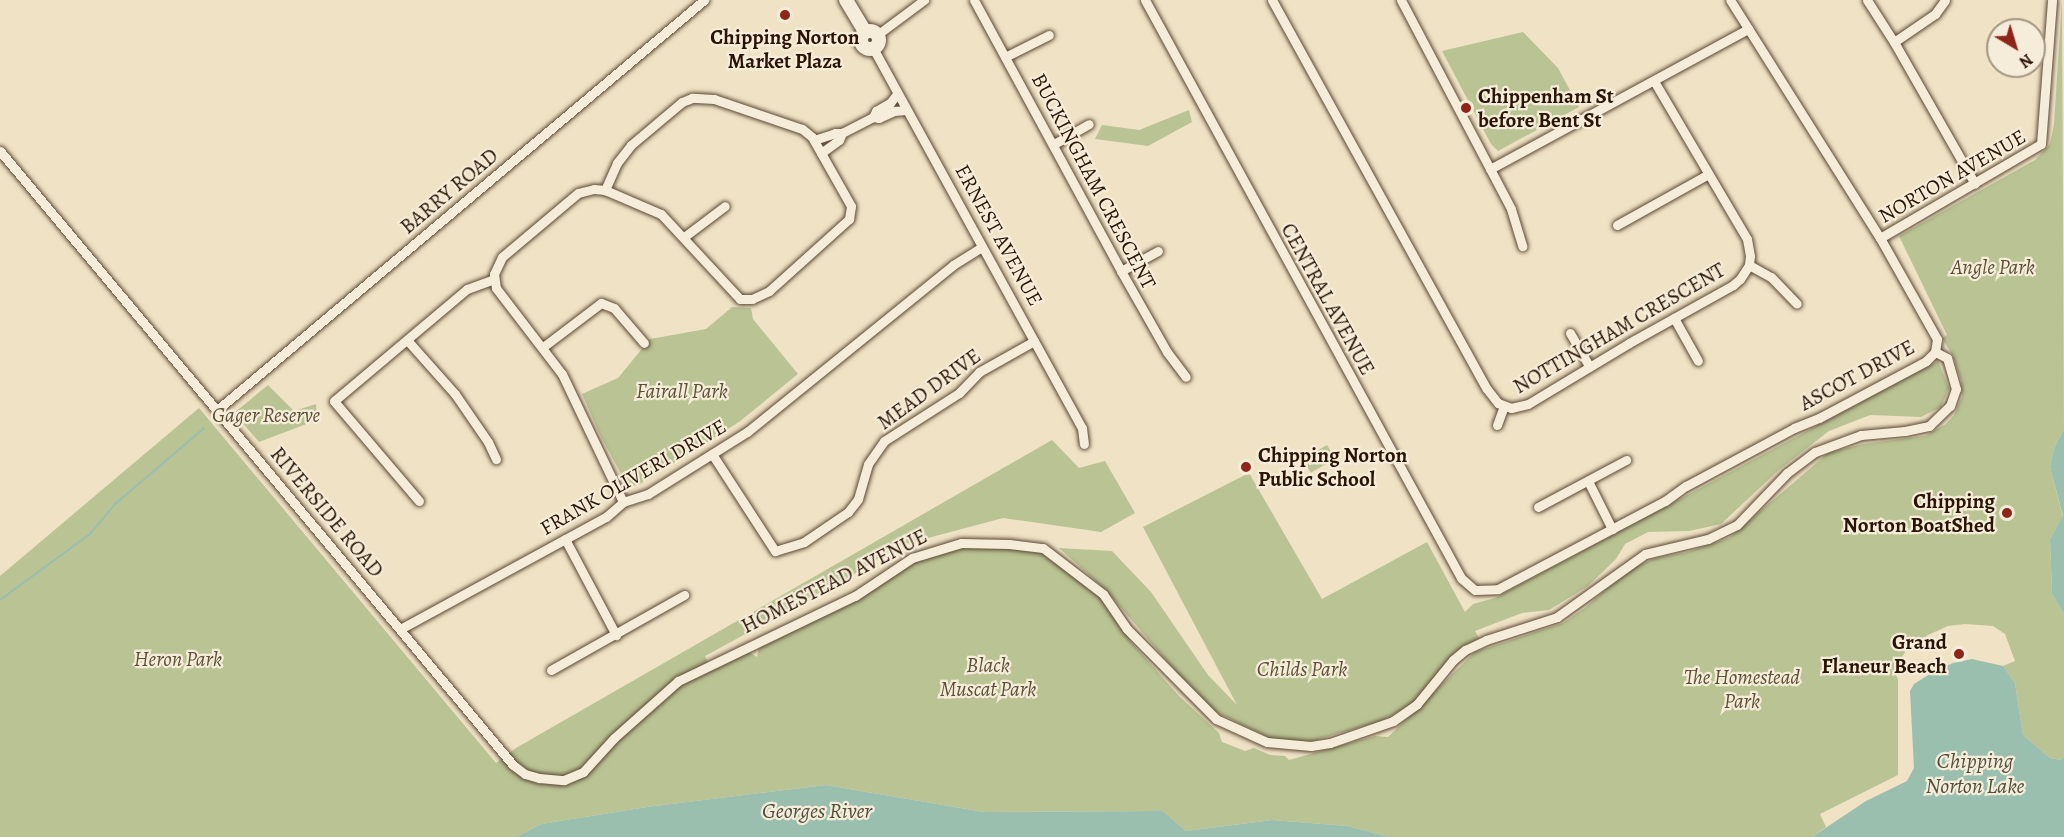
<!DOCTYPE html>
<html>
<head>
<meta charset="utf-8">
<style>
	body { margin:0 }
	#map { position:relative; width:2064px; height:837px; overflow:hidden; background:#efe2c5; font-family:Alegreya,serif }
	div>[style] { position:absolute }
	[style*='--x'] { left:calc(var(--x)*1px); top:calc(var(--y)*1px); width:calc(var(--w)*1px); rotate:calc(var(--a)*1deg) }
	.green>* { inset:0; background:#bac394; transform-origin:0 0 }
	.water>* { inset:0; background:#9abfaf }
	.stream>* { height:2px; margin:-1px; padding:0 1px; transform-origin:1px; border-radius:1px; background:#9abfaf }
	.roads { filter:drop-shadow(0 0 2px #5b4834) drop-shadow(0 0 2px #5b4834) }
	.street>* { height:9px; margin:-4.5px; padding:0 4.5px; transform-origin:4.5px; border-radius:4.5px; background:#f5ecd9 }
	.secondary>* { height:14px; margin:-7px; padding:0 7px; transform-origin:7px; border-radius:7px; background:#f5ecd9 }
	.secondary>.ring { margin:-7px; padding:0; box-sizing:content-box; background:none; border:14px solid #f5ecd9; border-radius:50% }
	.dots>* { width:16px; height:16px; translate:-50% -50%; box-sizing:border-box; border:3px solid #f5ecd9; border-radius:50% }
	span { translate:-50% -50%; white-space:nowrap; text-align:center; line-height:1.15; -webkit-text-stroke:4.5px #f5ecd9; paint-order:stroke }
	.poi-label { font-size:21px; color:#2a1403; font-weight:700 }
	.left { translate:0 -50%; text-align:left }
	.right { translate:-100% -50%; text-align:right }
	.street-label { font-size:21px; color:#2a1403 }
	.park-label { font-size:21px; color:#5c5136; font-style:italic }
	.water-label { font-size:22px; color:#51503f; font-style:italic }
	.north { position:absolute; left:1986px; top:18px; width:60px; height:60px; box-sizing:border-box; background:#f5ecd9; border:2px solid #a49683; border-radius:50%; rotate:142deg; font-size:16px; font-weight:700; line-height:24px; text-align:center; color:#2a1403 }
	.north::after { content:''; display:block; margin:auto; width:21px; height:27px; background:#8f2418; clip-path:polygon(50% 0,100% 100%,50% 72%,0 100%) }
</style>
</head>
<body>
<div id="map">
	<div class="green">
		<div style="clip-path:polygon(2062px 0,2064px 429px,2054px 448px,2050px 467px,2063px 517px,2050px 539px,2052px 594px,2064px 614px,2064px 756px,2061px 760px,2050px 758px,2023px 735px,2015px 683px,2003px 666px,2015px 661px,2005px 634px,1993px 626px,1965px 624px,1948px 626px,1928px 635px,1908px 648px,1894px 668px,1898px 680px,1898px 775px,1820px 814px,1826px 827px,1812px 837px,1389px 837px,1348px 826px,1272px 820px,1186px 831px,1163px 811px,984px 812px,826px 785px,647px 807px,541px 824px,516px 837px,0 837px,0 576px,199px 408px,496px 763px,516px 748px,1052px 440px,1079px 468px,1105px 461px,1135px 513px,1101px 532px,1003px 518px,898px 546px,843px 581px,705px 656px,709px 664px,742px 648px,757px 657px,761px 640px,807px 620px,912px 558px,946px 546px,1043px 548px,1103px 594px,1131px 642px,1179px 696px,1219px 733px,1222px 742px,1245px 751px,1254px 748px,1270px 755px,1285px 756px,1289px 760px,1375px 736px,1388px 737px,1475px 652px,1563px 623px,1585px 608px,1629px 569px,1656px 558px,1688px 552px,1729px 538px,1828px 453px,1863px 444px,1925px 436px,1946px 424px,1954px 415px,1962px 397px,1961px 380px,1953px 356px,1942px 338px,1947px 335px,1899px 236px,2035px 160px,2050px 144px,2054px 124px)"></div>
		<div style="clip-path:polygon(1523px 32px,1558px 68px,1579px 107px,1498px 151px,1491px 144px,1442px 51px)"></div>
		<div style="clip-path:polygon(1189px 110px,1192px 122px,1148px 146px,1095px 139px,1102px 125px,1139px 130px)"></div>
		<div style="clip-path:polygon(732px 307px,751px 308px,753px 319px,798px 374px,739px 422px,637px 486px,626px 483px,600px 435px,582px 394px,618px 378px,650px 339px,706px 329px)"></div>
		<div style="clip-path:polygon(1938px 361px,1949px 388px,1941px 407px,1921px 417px,1870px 415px,1829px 431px,1780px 469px,1721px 524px,1689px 531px,1648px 532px,1625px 544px,1616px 559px,1588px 586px,1549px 610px,1522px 613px,1475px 631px,1479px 638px,1453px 655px,1418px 698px,1404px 709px,1381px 721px,1309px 742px,1272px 739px,1214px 711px,1183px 680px,1106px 590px,1059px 548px,1112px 551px,1151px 592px,1208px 675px,1237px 705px,1143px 527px,1249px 473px,1322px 599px,1427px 542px,1465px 612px,1473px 604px,1495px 598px)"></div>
		<div style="clip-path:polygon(268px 385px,294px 411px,316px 404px,317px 420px,259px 442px,234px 413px)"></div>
		<div style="left:1327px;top:445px;width:16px;height:28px;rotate:60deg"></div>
	</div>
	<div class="water">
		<div style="clip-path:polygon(2064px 429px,2064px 614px,2052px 594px,2050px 539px,2063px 516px,2050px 467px,2054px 448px)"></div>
		<div style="clip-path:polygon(1972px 659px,2003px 666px,2015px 683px,2023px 735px,2050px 758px,2061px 760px,2064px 756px,2064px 837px,1812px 837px,1866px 801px,1907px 781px,1914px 768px,1910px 691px,1914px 684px,1933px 672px,1953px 663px)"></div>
		<div style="clip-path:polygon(826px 785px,984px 812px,1163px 811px,1186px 831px,1272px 820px,1348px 826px,1389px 837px,516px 837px,541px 824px,647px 807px)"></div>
	</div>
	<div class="stream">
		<div style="--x:0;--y:600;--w:112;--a:-36.3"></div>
		<div style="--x:90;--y:534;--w:38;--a:-50"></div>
		<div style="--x:114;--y:505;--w:118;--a:-40.5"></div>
	</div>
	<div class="roads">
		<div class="street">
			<div style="--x:974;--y:0;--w:308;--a:61.5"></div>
			<div style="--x:1121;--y:271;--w:93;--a:60.4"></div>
			<div style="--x:1167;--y:352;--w:31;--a:53"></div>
			<div style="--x:1145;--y:0;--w:659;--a:61.33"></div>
			<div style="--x:1461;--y:578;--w:18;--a:41"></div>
			<div style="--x:1475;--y:590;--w:23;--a:-2"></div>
			<div style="--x:1498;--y:589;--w:189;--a:-27.8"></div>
			<div style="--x:1665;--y:501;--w:26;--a:-36"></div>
			<div style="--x:1686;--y:486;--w:123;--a:-28.2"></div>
			<div style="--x:1794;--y:428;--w:27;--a:-22"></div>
			<div style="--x:1819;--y:418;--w:121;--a:-28"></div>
			<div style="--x:1926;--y:361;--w:13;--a:-45"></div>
			<div style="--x:1935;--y:352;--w:13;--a:-81"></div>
			<div style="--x:1937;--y:339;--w:116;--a:-119.4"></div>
			<div style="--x:1880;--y:238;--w:281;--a:-122.2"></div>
			<div style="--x:1272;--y:0;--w:444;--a:61.1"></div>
			<div style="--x:1487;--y:389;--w:18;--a:52"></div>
			<div style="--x:1498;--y:403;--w:14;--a:21"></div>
			<div style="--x:1511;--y:408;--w:17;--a:-13"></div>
			<div style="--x:1528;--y:404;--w:118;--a:-31.1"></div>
			<div style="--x:1629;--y:343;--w:119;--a:-29.1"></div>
			<div style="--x:1733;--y:285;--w:9;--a:-41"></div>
			<div style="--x:1740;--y:279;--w:17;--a:-57"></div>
			<div style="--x:1749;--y:265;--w:9;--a:-84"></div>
			<div style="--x:1750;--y:256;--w:17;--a:-100"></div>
			<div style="--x:1747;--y:239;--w:183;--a:-120.5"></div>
			<div style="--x:1401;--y:0;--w:236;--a:62.2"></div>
			<div style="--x:1511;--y:209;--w:39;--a:73"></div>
			<div style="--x:1867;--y:0;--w:50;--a:57.3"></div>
			<div style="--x:1894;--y:42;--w:163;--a:60.3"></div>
			<div style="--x:877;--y:35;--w:59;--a:-36.7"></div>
			<div style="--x:1894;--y:42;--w:50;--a:-34.3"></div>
			<div style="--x:1935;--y:14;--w:17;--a:-54"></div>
			<div style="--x:873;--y:48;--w:434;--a:61.2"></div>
			<div style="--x:1082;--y:428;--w:16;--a:83"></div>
			<div style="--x:1005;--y:57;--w:49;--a:-26.6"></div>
			<div style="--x:873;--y:117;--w:6;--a:9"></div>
			<div style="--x:879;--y:118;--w:17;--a:-25"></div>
			<div style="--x:894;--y:111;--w:12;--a:-5"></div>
			<div style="--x:814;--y:140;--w:22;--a:-18"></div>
			<div style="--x:835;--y:133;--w:7;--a:0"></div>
			<div style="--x:842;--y:133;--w:35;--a:-27"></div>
			<div style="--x:873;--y:117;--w:7;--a:-63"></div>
			<div style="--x:876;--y:111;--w:16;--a:-30"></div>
			<div style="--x:890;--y:103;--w:11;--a:-52"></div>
			<div style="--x:1054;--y:144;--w:40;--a:-29.7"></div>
			<div style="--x:0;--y:151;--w:800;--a:50.12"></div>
			<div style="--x:513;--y:765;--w:15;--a:37"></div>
			<div style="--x:525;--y:774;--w:15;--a:16"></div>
			<div style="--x:539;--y:778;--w:25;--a:5"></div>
			<div style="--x:564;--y:780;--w:21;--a:-23"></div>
			<div style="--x:583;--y:772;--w:46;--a:-47.6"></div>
			<div style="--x:614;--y:738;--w:86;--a:-41.7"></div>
			<div style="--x:678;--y:681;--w:196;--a:-25.7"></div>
			<div style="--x:855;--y:596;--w:69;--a:-33.7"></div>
			<div style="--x:912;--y:558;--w:51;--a:-17"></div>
			<div style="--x:961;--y:543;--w:48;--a:1.2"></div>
			<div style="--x:1009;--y:544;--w:34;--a:7"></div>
			<div style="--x:1043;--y:548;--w:76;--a:37.5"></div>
			<div style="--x:1103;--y:594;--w:42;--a:55.6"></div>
			<div style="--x:1127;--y:629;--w:127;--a:45.3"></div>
			<div style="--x:1216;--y:719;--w:56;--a:24.3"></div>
			<div style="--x:1267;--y:742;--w:44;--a:5.2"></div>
			<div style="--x:1311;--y:746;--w:19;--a:-9"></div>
			<div style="--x:1330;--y:743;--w:67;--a:-19.2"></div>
			<div style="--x:1393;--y:721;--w:29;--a:-35"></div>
			<div style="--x:1417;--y:704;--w:57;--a:-50.7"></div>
			<div style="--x:1453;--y:660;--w:16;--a:-40"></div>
			<div style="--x:1465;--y:650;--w:23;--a:-25"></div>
			<div style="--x:1486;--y:640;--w:75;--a:-17.9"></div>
			<div style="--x:1557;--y:617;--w:108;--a:-35.6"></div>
			<div style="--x:1645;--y:554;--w:65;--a:-13.4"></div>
			<div style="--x:1708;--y:539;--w:32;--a:-26"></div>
			<div style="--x:1737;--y:525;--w:72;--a:-46.1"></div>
			<div style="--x:1787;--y:473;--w:35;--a:-37"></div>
			<div style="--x:1815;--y:452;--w:49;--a:-20.3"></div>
			<div style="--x:1861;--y:435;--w:44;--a:-5.2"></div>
			<div style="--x:1905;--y:431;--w:25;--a:-12"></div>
			<div style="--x:1929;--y:426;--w:29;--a:-44"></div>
			<div style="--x:1950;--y:406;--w:18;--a:-71"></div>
			<div style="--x:1956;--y:389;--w:32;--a:-106"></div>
			<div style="--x:1947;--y:358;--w:13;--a:-153"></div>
			<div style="--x:821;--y:153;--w:22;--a:-36"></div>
			<div style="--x:839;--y:140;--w:8;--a:-67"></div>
			<div style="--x:1490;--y:169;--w:294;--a:-28.5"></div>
			<div style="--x:605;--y:190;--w:61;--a:23.2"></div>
			<div style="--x:661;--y:214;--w:116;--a:47.1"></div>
			<div style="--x:740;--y:299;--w:12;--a:0"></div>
			<div style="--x:752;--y:299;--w:19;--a:-25"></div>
			<div style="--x:769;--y:291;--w:108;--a:-42"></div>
			<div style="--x:849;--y:219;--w:13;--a:-81"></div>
			<div style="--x:851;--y:206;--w:79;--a:-119.5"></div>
			<div style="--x:812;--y:137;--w:13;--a:-141"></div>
			<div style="--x:802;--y:129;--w:93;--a:-161.2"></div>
			<div style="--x:714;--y:99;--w:22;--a:-177"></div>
			<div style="--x:692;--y:98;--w:11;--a:158"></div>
			<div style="--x:682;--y:102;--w:67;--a:139.9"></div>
			<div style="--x:631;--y:145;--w:23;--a:128"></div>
			<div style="--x:617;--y:163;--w:30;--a:114"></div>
			<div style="--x:605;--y:190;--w:11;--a:-175"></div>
			<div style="--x:594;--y:189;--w:16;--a:166"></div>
			<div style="--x:578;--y:193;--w:99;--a:139.9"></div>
			<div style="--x:502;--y:257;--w:19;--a:115"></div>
			<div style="--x:494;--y:274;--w:14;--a:82"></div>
			<div style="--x:496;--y:288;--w:108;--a:52.5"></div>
			<div style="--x:562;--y:374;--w:142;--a:64.5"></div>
			<div style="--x:1617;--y:225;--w:103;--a:-29.1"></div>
			<div style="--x:684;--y:237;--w:51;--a:-37.1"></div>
			<div style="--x:1880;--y:238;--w:186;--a:-30.3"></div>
			<div style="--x:2041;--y:144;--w:144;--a:-85.6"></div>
			<div style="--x:1749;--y:265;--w:25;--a:29"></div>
			<div style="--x:1771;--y:277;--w:37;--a:46"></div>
			<div style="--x:1121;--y:271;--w:42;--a:-28.4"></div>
			<div style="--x:1674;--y:318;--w:49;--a:60.8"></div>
			<div style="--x:1570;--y:333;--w:39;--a:60"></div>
			<div style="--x:407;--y:340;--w:72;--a:48.4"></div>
			<div style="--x:455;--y:394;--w:58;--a:55.5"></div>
			<div style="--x:488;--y:442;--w:19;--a:65"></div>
			<div style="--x:543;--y:347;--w:73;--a:-37.2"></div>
			<div style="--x:601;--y:303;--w:14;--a:21"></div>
			<div style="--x:614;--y:308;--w:46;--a:49.4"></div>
			<div style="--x:217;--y:410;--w:637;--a:-40.09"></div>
			<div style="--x:1497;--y:425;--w:20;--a:-70"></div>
			<div style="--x:712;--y:454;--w:116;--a:57"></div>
			<div style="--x:775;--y:551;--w:30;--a:-17"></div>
			<div style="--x:804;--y:542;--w:53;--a:-34.3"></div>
			<div style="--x:848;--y:512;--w:16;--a:-52"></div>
			<div style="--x:858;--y:499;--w:36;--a:-74"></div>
			<div style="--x:868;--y:464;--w:28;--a:-55"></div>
			<div style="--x:884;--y:441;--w:89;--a:-32.6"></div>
			<div style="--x:959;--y:393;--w:29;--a:-46"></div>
			<div style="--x:979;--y:372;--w:63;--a:-29.4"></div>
			<div style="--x:1588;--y:481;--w:54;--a:63.4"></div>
			<div style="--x:419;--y:501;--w:131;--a:-130.4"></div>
			<div style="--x:334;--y:401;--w:174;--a:-40.1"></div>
			<div style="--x:467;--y:289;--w:29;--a:-20"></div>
			<div style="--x:1538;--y:507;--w:100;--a:-28.1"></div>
			<div style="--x:565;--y:539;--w:109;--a:62"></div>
			<div style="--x:402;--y:628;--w:232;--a:-28.6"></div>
			<div style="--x:606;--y:517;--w:23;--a:-41"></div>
			<div style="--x:623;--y:502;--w:26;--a:-18"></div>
			<div style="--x:648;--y:494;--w:117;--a:-32.1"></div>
			<div style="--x:747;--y:432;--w:265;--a:-39"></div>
			<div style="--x:953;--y:265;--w:34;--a:-32"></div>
			<div style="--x:551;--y:670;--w:153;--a:-29.4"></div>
		</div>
		<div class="secondary">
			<div style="--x:846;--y:0;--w:37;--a:59"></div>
			<div class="ring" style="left:861px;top:31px;width:4px;height:4px"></div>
		</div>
	</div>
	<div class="dots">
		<div style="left:785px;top:15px;background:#8f2418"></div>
		<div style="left:1466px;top:108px;background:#8f2418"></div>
		<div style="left:1246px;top:467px;background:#8f2418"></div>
		<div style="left:2007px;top:513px;background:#8f2418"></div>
		<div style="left:1959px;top:654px;background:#8f2418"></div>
	</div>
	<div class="poi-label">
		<span style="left:785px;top:49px">Chipping Norton<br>Market Plaza</span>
		<span class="left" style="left:1478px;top:108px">Chippenham St<br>before Bent St</span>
		<span class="left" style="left:1258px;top:467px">Chipping Norton<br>Public School</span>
		<span class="right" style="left:1995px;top:513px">Chipping<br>Norton BoatShed</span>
		<span class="right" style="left:1947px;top:654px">Grand<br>Flaneur Beach</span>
	</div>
	<div class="street-label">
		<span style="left:1952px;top:176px;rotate:-30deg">NORTON AVENUE</span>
		<span style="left:1094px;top:181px;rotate:62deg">BUCKINGHAM CRESCENT</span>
		<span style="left:449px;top:191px;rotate:-40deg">BARRY ROAD</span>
		<span style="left:999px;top:235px;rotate:61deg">ERNEST AVENUE</span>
		<span style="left:1328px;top:299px;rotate:61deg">CENTRAL AVENUE</span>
		<span style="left:1619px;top:328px;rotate:-30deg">NOTTINGHAM CRESCENT</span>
		<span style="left:1857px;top:375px;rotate:-28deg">ASCOT DRIVE</span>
		<span style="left:929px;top:389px;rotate:-36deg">MEAD DRIVE</span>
		<span style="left:633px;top:477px;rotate:-30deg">FRANK OLIVERI DRIVE</span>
		<span style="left:327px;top:512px;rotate:50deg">RIVERSIDE ROAD</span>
		<span style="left:834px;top:581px;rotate:-27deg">HOMESTEAD AVENUE</span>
	</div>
	<div class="park-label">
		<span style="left:1993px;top:267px">Angle Park</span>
		<span style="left:682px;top:391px">Fairall Park</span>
		<span style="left:266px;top:415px">Gager Reserve</span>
		<span style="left:178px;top:659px">Heron Park</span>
		<span style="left:988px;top:677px">Black<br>Muscat Park</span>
		<span style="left:1302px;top:669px">Childs Park</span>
		<span style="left:1742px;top:689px">The Homestead<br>Park</span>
	</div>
	<div class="water-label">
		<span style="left:1975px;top:774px">Chipping<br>Norton Lake</span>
		<span style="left:817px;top:812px">Georges River</span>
	</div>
	<div class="north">N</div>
</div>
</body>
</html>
